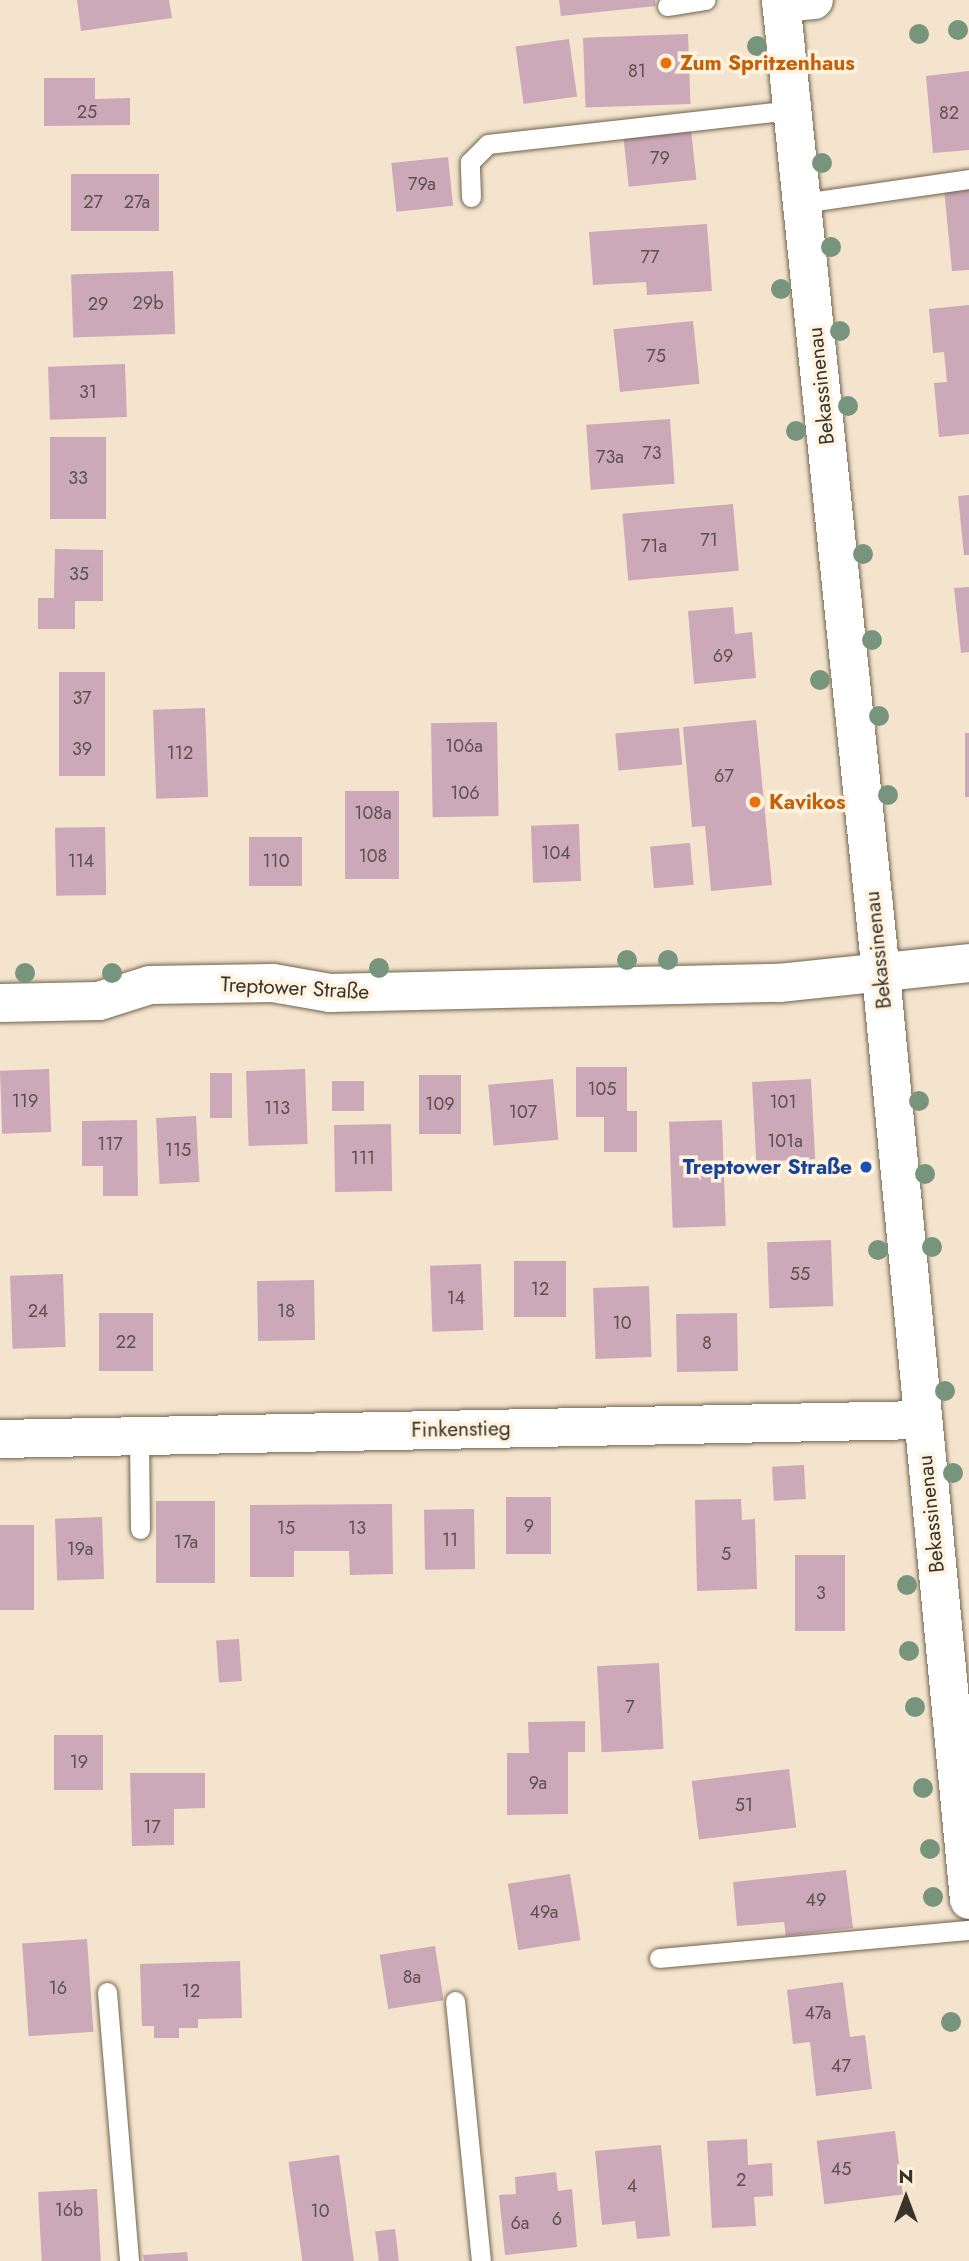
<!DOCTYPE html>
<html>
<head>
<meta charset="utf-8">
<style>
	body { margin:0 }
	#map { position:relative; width:969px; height:2261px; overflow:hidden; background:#f4e4cd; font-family:Jost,sans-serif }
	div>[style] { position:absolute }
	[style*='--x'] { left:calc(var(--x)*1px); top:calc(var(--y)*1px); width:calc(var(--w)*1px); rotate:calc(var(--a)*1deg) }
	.building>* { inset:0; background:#cba9b8; transform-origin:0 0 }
	.roads { filter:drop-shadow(0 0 2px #71634f) drop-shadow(0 0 2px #71634f) }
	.lane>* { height:19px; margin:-9.5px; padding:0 9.5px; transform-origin:9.5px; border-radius:9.5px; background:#fff }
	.street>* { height:38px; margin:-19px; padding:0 19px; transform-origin:19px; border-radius:19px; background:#fff }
	.secondary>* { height:38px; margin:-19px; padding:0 19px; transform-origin:19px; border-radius:19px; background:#fff }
	.trees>* { width:20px; height:20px; margin:-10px; border-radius:50%; background:#77947d }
	.dots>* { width:19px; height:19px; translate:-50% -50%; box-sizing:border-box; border:4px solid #fff2df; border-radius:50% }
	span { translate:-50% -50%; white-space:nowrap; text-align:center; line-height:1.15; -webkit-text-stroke:7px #fff2df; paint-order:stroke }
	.number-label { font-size:18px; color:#5e504e }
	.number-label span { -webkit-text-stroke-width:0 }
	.food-label { font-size:21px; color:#c56008; font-weight:700 }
	.left { translate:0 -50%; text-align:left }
	.street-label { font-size:21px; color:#39332a }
	.transit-label { font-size:21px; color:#164399; font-weight:700 }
	.right { translate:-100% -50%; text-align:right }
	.north { position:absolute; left:871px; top:2163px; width:70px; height:70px; -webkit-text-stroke:5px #fff2df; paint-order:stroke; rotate:0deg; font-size:19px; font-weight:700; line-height:28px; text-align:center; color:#39332a }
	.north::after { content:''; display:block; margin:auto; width:24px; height:32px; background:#39332a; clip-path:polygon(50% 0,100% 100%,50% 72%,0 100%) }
</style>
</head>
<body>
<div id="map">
	<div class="building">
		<div style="clip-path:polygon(77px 0,169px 0,172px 18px,81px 31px)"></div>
		<div style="clip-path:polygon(559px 0,655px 0,656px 6px,561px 16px)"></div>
		<div style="left:688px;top:34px;width:70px;height:105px;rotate:88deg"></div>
		<div style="left:569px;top:39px;width:58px;height:54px;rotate:82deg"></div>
		<div style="clip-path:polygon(969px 71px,969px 150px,933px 153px,926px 76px)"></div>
		<div style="clip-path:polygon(44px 78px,95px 78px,95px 99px,130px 98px,130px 125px,44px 126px)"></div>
		<div style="left:691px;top:129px;width:51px;height:68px;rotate:84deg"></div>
		<div style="left:448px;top:157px;width:49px;height:57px;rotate:84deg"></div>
		<div style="left:71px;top:174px;width:88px;height:57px"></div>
		<div style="clip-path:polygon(969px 187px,969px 270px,952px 271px,944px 189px)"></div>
		<div style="clip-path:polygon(707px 224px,712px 291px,647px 295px,646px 282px,593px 285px,589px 232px)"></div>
		<div style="left:173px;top:271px;width:63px;height:102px;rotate:88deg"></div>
		<div style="clip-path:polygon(969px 305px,969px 434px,939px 437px,934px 383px,947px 382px,944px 352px,933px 353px,929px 309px)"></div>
		<div style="left:693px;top:321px;width:63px;height:80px;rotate:84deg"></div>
		<div style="left:125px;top:364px;width:53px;height:77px;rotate:88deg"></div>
		<div style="left:670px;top:419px;width:65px;height:84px;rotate:86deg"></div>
		<div style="left:50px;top:437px;width:56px;height:82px"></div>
		<div style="clip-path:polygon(969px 495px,969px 555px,964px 555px,958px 496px)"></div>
		<div style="left:733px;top:504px;width:67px;height:111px;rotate:85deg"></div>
		<div style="clip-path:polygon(55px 549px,103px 550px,103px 601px,75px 601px,75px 629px,38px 629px,38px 598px,54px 598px)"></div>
		<div style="clip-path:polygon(969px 587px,969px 652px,961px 653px,954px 588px)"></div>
		<div style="clip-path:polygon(733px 607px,735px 634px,752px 632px,756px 678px,694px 684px,688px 611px)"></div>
		<div style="left:105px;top:672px;width:104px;height:46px;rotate:90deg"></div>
		<div style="left:205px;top:708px;width:89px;height:52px;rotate:88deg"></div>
		<div style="clip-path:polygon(756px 720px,772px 885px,711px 891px,705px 826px,692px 827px,683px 727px)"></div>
		<div style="left:497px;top:722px;width:94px;height:66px;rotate:89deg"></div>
		<div style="left:679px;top:728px;width:37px;height:64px;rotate:85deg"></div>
		<div style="left:965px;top:733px;width:4px;height:64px"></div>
		<div style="left:345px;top:791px;width:54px;height:88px"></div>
		<div style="left:579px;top:824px;width:57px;height:48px;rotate:88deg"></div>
		<div style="left:105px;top:827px;width:68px;height:50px;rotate:89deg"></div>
		<div style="left:249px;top:837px;width:53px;height:49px"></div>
		<div style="left:690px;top:843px;width:42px;height:40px;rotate:85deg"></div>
		<div style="clip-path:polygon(576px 1067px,627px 1067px,627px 1111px,637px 1111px,637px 1152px,604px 1152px,604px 1117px,576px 1117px)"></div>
		<div style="left:49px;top:1069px;width:63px;height:49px;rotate:88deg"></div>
		<div style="left:305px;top:1069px;width:75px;height:59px;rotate:88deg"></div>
		<div style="left:210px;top:1073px;width:22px;height:45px"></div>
		<div style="left:419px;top:1075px;width:42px;height:59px"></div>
		<div style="left:553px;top:1079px;width:61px;height:65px;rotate:85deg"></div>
		<div style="left:811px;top:1079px;width:80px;height:59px;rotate:87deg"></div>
		<div style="left:364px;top:1081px;width:30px;height:32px;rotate:90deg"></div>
		<div style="left:196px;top:1116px;width:66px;height:40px;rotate:87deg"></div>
		<div style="clip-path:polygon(137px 1120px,138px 1196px,103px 1196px,103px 1166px,82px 1166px,82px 1121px)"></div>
		<div style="left:722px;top:1120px;width:106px;height:53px;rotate:88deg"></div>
		<div style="left:391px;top:1124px;width:67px;height:57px;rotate:89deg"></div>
		<div style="left:831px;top:1240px;width:66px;height:64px;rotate:88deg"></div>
		<div style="left:566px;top:1261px;width:56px;height:52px;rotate:90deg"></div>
		<div style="left:481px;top:1264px;width:66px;height:51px;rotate:88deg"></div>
		<div style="left:63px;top:1274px;width:73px;height:53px;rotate:88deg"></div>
		<div style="left:314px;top:1280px;width:60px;height:57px;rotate:89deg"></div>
		<div style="left:649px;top:1286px;width:71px;height:56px;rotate:88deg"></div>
		<div style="left:153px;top:1313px;width:58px;height:54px;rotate:90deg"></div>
		<div style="left:737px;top:1313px;width:58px;height:61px;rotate:89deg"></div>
		<div style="left:804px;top:1465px;width:34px;height:32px;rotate:87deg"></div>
		<div style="left:506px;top:1497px;width:45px;height:57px"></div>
		<div style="clip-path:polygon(741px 1499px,742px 1520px,755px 1519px,757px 1589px,697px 1591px,695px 1500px)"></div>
		<div style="left:215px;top:1501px;width:82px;height:59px;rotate:90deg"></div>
		<div style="clip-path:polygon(392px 1504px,393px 1574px,350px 1575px,349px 1551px,294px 1551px,294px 1577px,250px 1577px,250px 1505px)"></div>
		<div style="left:474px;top:1509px;width:60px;height:50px;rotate:89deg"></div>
		<div style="left:102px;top:1517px;width:62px;height:47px;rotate:88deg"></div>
		<div style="left:0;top:1525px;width:34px;height:85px"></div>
		<div style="left:795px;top:1555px;width:50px;height:76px"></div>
		<div style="left:239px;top:1639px;width:42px;height:23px;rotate:86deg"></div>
		<div style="left:659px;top:1663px;width:86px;height:62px;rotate:87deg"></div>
		<div style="clip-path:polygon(585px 1721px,585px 1752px,568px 1752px,568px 1814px,507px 1815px,507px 1753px,529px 1753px,528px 1722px)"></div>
		<div style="left:54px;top:1735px;width:49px;height:55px"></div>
		<div style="left:789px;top:1769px;width:59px;height:98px;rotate:83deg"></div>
		<div style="clip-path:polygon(130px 1773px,205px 1773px,205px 1808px,174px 1809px,174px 1845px,132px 1846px)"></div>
		<div style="clip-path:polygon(846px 1870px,853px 1928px,786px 1936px,784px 1922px,737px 1926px,733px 1882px)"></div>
		<div style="left:570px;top:1874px;width:67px;height:63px;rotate:81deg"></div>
		<div style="left:87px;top:1939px;width:93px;height:65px;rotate:86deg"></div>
		<div style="left:435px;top:1946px;width:55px;height:56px;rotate:81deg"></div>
		<div style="clip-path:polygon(240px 1961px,242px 2018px,198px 2019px,198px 2028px,179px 2028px,179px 2038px,154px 2038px,154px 2026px,142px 2026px,140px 1964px)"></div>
		<div style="clip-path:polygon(843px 1982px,850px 2037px,865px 2035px,872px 2089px,816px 2096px,810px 2042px,793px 2044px,787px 1990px)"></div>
		<div style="left:895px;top:2131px;width:64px;height:79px;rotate:83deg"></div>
		<div style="clip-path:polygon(747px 2139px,748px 2165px,772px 2163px,773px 2196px,754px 2197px,756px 2226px,712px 2228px,707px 2141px)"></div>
		<div style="clip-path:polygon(661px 2145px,670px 2236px,637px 2239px,635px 2221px,602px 2225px,595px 2151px)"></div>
		<div style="left:339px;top:2155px;width:107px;height:51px;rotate:82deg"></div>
		<div style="clip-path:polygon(556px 2172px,558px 2191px,572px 2189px,577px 2247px,505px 2255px,499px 2195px,516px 2194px,515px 2177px)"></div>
		<div style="left:97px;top:2189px;width:72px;height:59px;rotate:87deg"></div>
		<div style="left:395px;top:2229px;width:32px;height:20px;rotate:83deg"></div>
		<div style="clip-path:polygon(187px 2252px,188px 2261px,144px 2261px,143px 2255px)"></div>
	</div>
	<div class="roads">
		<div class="lane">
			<div style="--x:667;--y:6;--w:39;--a:-9"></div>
			<div style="--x:471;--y:197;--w:35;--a:-92"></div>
			<div style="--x:470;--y:162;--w:25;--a:-45"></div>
			<div style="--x:488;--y:144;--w:306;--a:-6.4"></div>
			<div style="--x:802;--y:203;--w:169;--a:-8.2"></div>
			<div style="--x:139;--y:1436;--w:93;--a:89.4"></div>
			<div style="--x:659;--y:1958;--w:311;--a:-5.2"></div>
			<div style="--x:107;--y:1992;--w:270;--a:85.3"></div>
			<div style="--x:455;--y:2001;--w:261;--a:84.3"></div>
		</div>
		<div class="street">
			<div style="--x:781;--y:3;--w:33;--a:-5"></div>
			<div style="--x:0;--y:1003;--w:99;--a:-1.2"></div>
			<div style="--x:99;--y:1001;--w:53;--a:-17.4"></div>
			<div style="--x:150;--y:985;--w:123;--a:-0.9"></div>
			<div style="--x:273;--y:983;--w:58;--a:10"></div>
			<div style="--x:330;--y:993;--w:449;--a:-1.3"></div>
			<div style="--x:779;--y:983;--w:191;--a:-6"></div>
			<div style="--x:0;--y:1439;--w:922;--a:-1.18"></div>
		</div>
		<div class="secondary">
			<div style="--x:781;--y:0;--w:979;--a:84.14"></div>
			<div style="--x:881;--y:974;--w:930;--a:84.57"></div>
		</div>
	</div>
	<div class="trees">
		<div style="left:958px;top:30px"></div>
		<div style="left:919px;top:34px"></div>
		<div style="left:757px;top:46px"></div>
		<div style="left:822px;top:163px"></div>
		<div style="left:831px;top:247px"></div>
		<div style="left:781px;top:289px"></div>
		<div style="left:840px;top:331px"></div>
		<div style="left:848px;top:406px"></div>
		<div style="left:796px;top:431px"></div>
		<div style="left:863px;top:554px"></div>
		<div style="left:872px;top:640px"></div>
		<div style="left:820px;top:680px"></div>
		<div style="left:879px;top:716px"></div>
		<div style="left:888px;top:795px"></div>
		<div style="left:627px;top:960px"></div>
		<div style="left:668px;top:960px"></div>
		<div style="left:379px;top:968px"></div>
		<div style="left:25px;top:973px"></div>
		<div style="left:112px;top:973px"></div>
		<div style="left:919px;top:1101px"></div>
		<div style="left:925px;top:1174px"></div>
		<div style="left:932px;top:1247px"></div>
		<div style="left:878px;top:1250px"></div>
		<div style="left:945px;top:1391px"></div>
		<div style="left:953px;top:1473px"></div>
		<div style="left:907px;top:1585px"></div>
		<div style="left:909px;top:1651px"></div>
		<div style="left:915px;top:1707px"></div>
		<div style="left:923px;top:1788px"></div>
		<div style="left:930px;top:1849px"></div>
		<div style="left:933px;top:1897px"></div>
		<div style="left:951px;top:2022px"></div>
	</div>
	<div class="dots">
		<div style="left:666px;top:63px;background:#e8710a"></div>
		<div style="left:755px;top:802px;background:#e8710a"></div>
		<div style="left:866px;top:1167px;background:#1a4fb4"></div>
	</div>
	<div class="number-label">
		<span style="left:637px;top:71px">81</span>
		<span style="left:87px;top:112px">25</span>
		<span style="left:949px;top:113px">82</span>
		<span style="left:660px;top:158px">79</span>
		<span style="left:422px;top:184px">79a</span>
		<span style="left:93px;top:202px">27</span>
		<span style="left:137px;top:202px">27a</span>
		<span style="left:650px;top:257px">77</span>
		<span style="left:148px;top:303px">29b</span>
		<span style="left:98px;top:304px">29</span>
		<span style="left:656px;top:356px">75</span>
		<span style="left:88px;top:392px">31</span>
		<span style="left:652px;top:453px">73</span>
		<span style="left:610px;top:457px">73a</span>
		<span style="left:78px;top:478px">33</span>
		<span style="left:709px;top:540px">71</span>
		<span style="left:654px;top:546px">71a</span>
		<span style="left:79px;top:574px">35</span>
		<span style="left:723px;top:656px">69</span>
		<span style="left:82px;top:698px">37</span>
		<span style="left:464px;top:746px">106a</span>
		<span style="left:82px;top:749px">39</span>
		<span style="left:180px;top:753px">112</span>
		<span style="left:724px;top:776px">67</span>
		<span style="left:465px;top:793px">106</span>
		<span style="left:373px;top:813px">108a</span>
		<span style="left:556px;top:853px">104</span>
		<span style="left:373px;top:856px">108</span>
		<span style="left:81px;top:861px">114</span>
		<span style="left:276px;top:861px">110</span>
		<span style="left:602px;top:1089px">105</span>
		<span style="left:25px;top:1101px">119</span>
		<span style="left:783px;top:1102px">101</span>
		<span style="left:440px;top:1104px">109</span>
		<span style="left:277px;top:1108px">113</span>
		<span style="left:523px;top:1112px">107</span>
		<span style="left:785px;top:1141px">101a</span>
		<span style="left:110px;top:1144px">117</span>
		<span style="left:178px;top:1150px">115</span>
		<span style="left:363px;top:1158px">111</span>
		<span style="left:800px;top:1274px">55</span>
		<span style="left:540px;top:1289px">12</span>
		<span style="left:456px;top:1298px">14</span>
		<span style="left:38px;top:1311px">24</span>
		<span style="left:286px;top:1311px">18</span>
		<span style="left:622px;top:1323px">10</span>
		<span style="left:126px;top:1342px">22</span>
		<span style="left:707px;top:1343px">8</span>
		<span style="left:529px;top:1526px">9</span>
		<span style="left:286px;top:1528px">15</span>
		<span style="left:357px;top:1528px">13</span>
		<span style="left:450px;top:1540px">11</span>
		<span style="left:186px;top:1542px">17a</span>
		<span style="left:80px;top:1549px">19a</span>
		<span style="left:726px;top:1554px">5</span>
		<span style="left:821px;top:1593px">3</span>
		<span style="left:630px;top:1707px">7</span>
		<span style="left:79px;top:1762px">19</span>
		<span style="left:538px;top:1783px">9a</span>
		<span style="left:744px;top:1805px">51</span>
		<span style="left:152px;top:1827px">17</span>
		<span style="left:816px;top:1900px">49</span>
		<span style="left:544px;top:1912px">49a</span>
		<span style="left:412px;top:1977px">8a</span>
		<span style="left:58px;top:1988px">16</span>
		<span style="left:191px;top:1991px">12</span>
		<span style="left:818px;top:2013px">47a</span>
		<span style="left:841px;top:2066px">47</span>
		<span style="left:841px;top:2169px">45</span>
		<span style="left:741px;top:2180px">2</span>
		<span style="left:632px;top:2186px">4</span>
		<span style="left:69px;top:2210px">16b</span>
		<span style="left:320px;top:2211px">10</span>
		<span style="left:557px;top:2219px">6</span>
		<span style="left:520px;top:2223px">6a</span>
	</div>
	<div class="food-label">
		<span class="left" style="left:680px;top:63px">Zum Spritzenhaus</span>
		<span class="left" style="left:769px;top:802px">Kavikos</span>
	</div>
	<div class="street-label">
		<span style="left:821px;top:386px;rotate:-96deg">Bekassinenau</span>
		<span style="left:878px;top:950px;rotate:-96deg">Bekassinenau</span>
		<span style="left:295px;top:988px;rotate:3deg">Treptower Straße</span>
		<span style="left:461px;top:1429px;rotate:-1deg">Finkenstieg</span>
		<span style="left:931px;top:1514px;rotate:-96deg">Bekassinenau</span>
	</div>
	<div class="transit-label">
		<span class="right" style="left:852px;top:1167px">Treptower Straße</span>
	</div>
	<div class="north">N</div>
</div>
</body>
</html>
